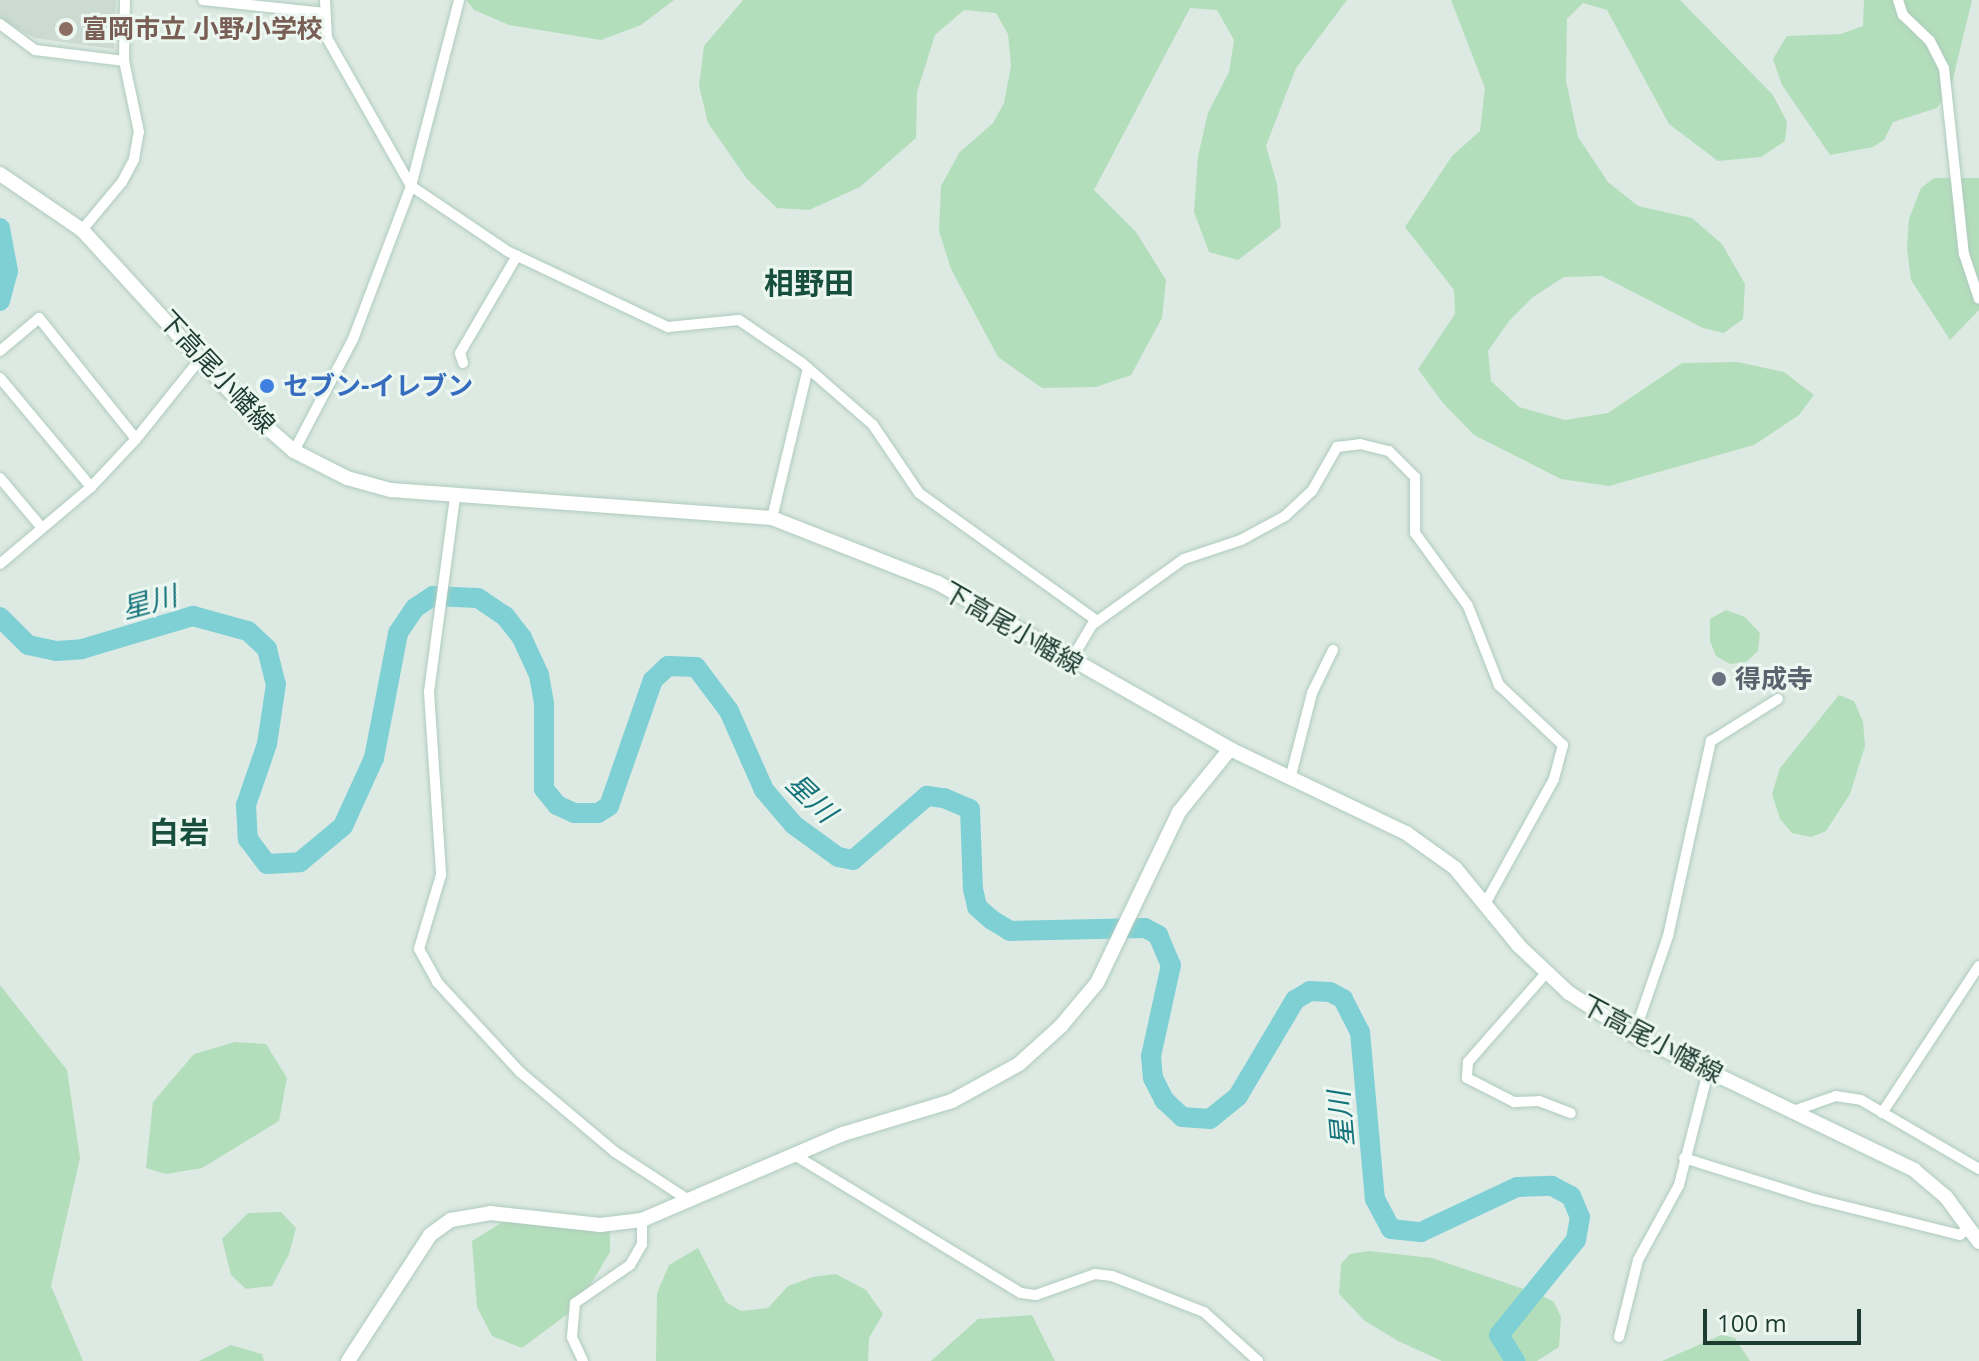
<!DOCTYPE html>
<html>
<head>
<meta charset="utf-8">
<style>
	body { margin:0 }
	#map { position:relative; width:1979px; height:1361px; overflow:hidden; background:#ddeae3; font-family:"Open Sans","Noto Sans JP",sans-serif }
	div>[style] { position:absolute }
	[style*='--x'] { left:calc(var(--x)*1px); top:calc(var(--y)*1px); width:calc(var(--w)*1px); rotate:calc(var(--a)*1deg) }
	.built>* { inset:0; background:#cbdad2 }
	.green>* { inset:0; background:#b3debb }
	.river>* { height:20px; margin:-10px; padding:0 10px; transform-origin:10px; border-radius:10px; background:#7fd0d5 }
	.roads { filter:drop-shadow(0 0 2px #afcbbe) drop-shadow(0 0 2px #afcbbe) }
	.street>* { height:10px; margin:-5px; padding:0 5px; transform-origin:5px; border-radius:5px; background:#fff }
	.secondary>* { height:14px; margin:-7px; padding:0 7px; transform-origin:7px; border-radius:7px; background:#fff }
	.dots>* { width:22px; height:22px; translate:-50% -50%; box-sizing:border-box; border:4px solid #edf7f1; border-radius:50% }
	span { translate:-50% -50%; white-space:nowrap; text-align:center; line-height:1.15; -webkit-text-stroke:6px #edf7f1; paint-order:stroke }
	.education-label { font-size:26px; color:#785e54; font-weight:700 }
	.left { translate:0 -50%; text-align:left }
	.street-label { font-size:26px; color:#1d3b30 }
	.shop-label { font-size:26px; color:#366cbe; font-weight:700 }
	.worship-label { font-size:26px; color:#5b616d; font-weight:700 }
	.water-label { font-size:28px; color:#14737a; font-style:italic }
	.quarter-label { font-size:30px; color:#184e3c; font-weight:700 }
	.scale { position:absolute; left:1703px; top:1309px; width:158px; height:36px; box-sizing:border-box; border:4px solid #1d3b30; border-top:0; padding-left:10px; font-size:24px; line-height:28px; white-space:nowrap; color:#1d3b30; -webkit-text-stroke:6px #edf7f1; paint-order:stroke }
</style>
</head>
<body>
<div id="map">
	<div class="built">
		<div style="clip-path:polygon(0 0,116px 0,114px 49px,35px 38px,0 19px)"></div>
	</div>
	<div class="green">
		<div style="clip-path:polygon(466px 0,674px 0,641px 25px,601px 40px,509px 25px,474px 10px)"></div>
		<div style="clip-path:polygon(743px 0,1347px 0,1296px 68px,1266px 146px,1277px 184px,1281px 227px,1238px 260px,1209px 252px,1194px 212px,1198px 156px,1208px 113px,1229px 72px,1234px 40px,1217px 10px,1190px 8px,1094px 190px,1136px 232px,1166px 280px,1162px 318px,1131px 375px,1096px 387px,1042px 388px,998px 357px,951px 269px,939px 231px,941px 186px,959px 153px,993px 123px,1004px 103px,1011px 66px,1008px 34px,996px 13px,964px 10px,935px 35px,917px 92px,916px 138px,860px 187px,809px 210px,777px 208px,747px 179px,708px 123px,699px 86px,704px 46px)"></div>
		<div style="clip-path:polygon(1451px 0,1680px 0,1773px 95px,1787px 122px,1785px 141px,1761px 157px,1718px 161px,1669px 124px,1607px 10px,1583px 3px,1567px 19px,1566px 81px,1578px 137px,1608px 182px,1638px 206px,1692px 218px,1722px 244px,1745px 284px,1743px 319px,1724px 333px,1703px 328px,1602px 276px,1564px 277px,1533px 297px,1509px 321px,1488px 351px,1491px 381px,1519px 407px,1565px 420px,1608px 413px,1682px 363px,1738px 362px,1784px 372px,1814px 395px,1799px 415px,1754px 445px,1609px 486px,1561px 479px,1474px 435px,1443px 403px,1418px 369px,1455px 314px,1454px 290px,1405px 227px,1452px 156px,1480px 131px,1485px 88px)"></div>
		<div style="clip-path:polygon(1864px 0,1972px 0,1951px 87px,1937px 108px,1893px 122px,1884px 140px,1873px 147px,1830px 155px,1782px 85px,1773px 59px,1787px 36px,1841px 34px,1863px 26px)"></div>
		<div style="clip-path:polygon(1934px 178px,1979px 178px,1979px 310px,1950px 340px,1911px 280px,1907px 248px,1909px 219px,1921px 188px)"></div>
		<div style="clip-path:polygon(1726px 610px,1745px 617px,1760px 633px,1758px 651px,1746px 662px,1730px 664px,1716px 656px,1710px 641px,1710px 619px)"></div>
		<div style="clip-path:polygon(1839px 695px,1854px 701px,1863px 722px,1865px 746px,1850px 794px,1826px 831px,1811px 837px,1792px 833px,1780px 819px,1772px 794px,1780px 768px)"></div>
		<div style="clip-path:polygon(0 985px,67px 1070px,80px 1158px,51px 1286px,83px 1361px,0 1361px)"></div>
		<div style="clip-path:polygon(235px 1042px,266px 1044px,287px 1078px,279px 1121px,202px 1168px,166px 1174px,146px 1168px,153px 1102px,194px 1054px)"></div>
		<div style="clip-path:polygon(281px 1212px,296px 1228px,289px 1254px,272px 1286px,246px 1289px,231px 1275px,222px 1239px,248px 1213px)"></div>
		<div style="clip-path:polygon(593px 1218px,610px 1232px,610px 1252px,577px 1307px,522px 1348px,492px 1336px,477px 1307px,472px 1241px,506px 1220px)"></div>
		<div style="clip-path:polygon(698px 1248px,726px 1302px,741px 1311px,768px 1308px,788px 1286px,813px 1277px,836px 1274px,866px 1290px,883px 1314px,869px 1338px,868px 1361px,656px 1361px,657px 1293px,669px 1265px)"></div>
		<div style="clip-path:polygon(1369px 1251px,1432px 1258px,1539px 1294px,1554px 1302px,1561px 1317px,1559px 1347px,1537px 1361px,1442px 1361px,1398px 1341px,1365px 1321px,1339px 1294px,1341px 1264px,1350px 1254px)"></div>
		<div style="clip-path:polygon(1032px 1315px,1055px 1361px,931px 1361px,978px 1319px)"></div>
		<div style="clip-path:polygon(1721px 1335px,1735px 1338px,1750px 1361px,1662px 1361px)"></div>
		<div style="clip-path:polygon(231px 1345px,262px 1354px,264px 1361px,199px 1361px)"></div>
	</div>
	<div class="river">
		<div style="--x:0;--y:228;--w:44;--a:79.5"></div>
		<div style="--x:8;--y:271;--w:31;--a:105"></div>
		<div style="--x:0;--y:617;--w:40;--a:45"></div>
		<div style="--x:28;--y:645;--w:29;--a:12"></div>
		<div style="--x:56;--y:651;--w:26;--a:-4"></div>
		<div style="--x:82;--y:649;--w:116;--a:-16.6"></div>
		<div style="--x:193;--y:616;--w:57;--a:15.3"></div>
		<div style="--x:248;--y:631;--w:26;--a:43"></div>
		<div style="--x:267;--y:649;--w:36;--a:76"></div>
		<div style="--x:276;--y:684;--w:61;--a:98.5"></div>
		<div style="--x:267;--y:744;--w:65;--a:109"></div>
		<div style="--x:246;--y:805;--w:34;--a:87"></div>
		<div style="--x:248;--y:839;--w:31;--a:53"></div>
		<div style="--x:267;--y:864;--w:33;--a:-3"></div>
		<div style="--x:300;--y:862;--w:56;--a:-39.9"></div>
		<div style="--x:343;--y:826;--w:75;--a:-65.5"></div>
		<div style="--x:374;--y:758;--w:127;--a:-79.1"></div>
		<div style="--x:398;--y:633;--w:30;--a:-56"></div>
		<div style="--x:415;--y:608;--w:22;--a:-34"></div>
		<div style="--x:433;--y:596;--w:45;--a:2.5"></div>
		<div style="--x:478;--y:598;--w:32;--a:34"></div>
		<div style="--x:505;--y:616;--w:28;--a:52"></div>
		<div style="--x:522;--y:638;--w:41;--a:65.3"></div>
		<div style="--x:539;--y:675;--w:29;--a:80"></div>
		<div style="--x:544;--y:704;--w:85;--a:90"></div>
		<div style="--x:544;--y:789;--w:21;--a:51"></div>
		<div style="--x:557;--y:805;--w:19;--a:25"></div>
		<div style="--x:574;--y:813;--w:24;--a:0"></div>
		<div style="--x:598;--y:813;--w:13;--a:-32"></div>
		<div style="--x:609;--y:806;--w:133;--a:-70.8"></div>
		<div style="--x:653;--y:680;--w:21;--a:-43"></div>
		<div style="--x:668;--y:666;--w:28;--a:2"></div>
		<div style="--x:696;--y:667;--w:55;--a:53.1"></div>
		<div style="--x:729;--y:711;--w:86;--a:66.1"></div>
		<div style="--x:764;--y:790;--w:46;--a:49.4"></div>
		<div style="--x:794;--y:825;--w:54;--a:36"></div>
		<div style="--x:838;--y:857;--w:15;--a:11"></div>
		<div style="--x:853;--y:860;--w:98;--a:-40.9"></div>
		<div style="--x:927;--y:796;--w:17;--a:7"></div>
		<div style="--x:944;--y:798;--w:28;--a:23"></div>
		<div style="--x:970;--y:809;--w:80;--a:87.9"></div>
		<div style="--x:973;--y:889;--w:18;--a:77"></div>
		<div style="--x:977;--y:907;--w:20;--a:41"></div>
		<div style="--x:992;--y:920;--w:21;--a:31"></div>
		<div style="--x:1010;--y:931;--w:135;--a:-1.3"></div>
		<div style="--x:1145;--y:928;--w:15;--a:28"></div>
		<div style="--x:1158;--y:935;--w:33;--a:67"></div>
		<div style="--x:1171;--y:965;--w:93;--a:102.4"></div>
		<div style="--x:1151;--y:1056;--w:22;--a:85"></div>
		<div style="--x:1153;--y:1078;--w:25;--a:63"></div>
		<div style="--x:1164;--y:1100;--w:25;--a:43"></div>
		<div style="--x:1182;--y:1117;--w:28;--a:4"></div>
		<div style="--x:1210;--y:1119;--w:36;--a:-39"></div>
		<div style="--x:1238;--y:1096;--w:112;--a:-59.3"></div>
		<div style="--x:1295;--y:1000;--w:17;--a:-31"></div>
		<div style="--x:1310;--y:991;--w:20;--a:3"></div>
		<div style="--x:1330;--y:992;--w:15;--a:28"></div>
		<div style="--x:1343;--y:999;--w:37;--a:63"></div>
		<div style="--x:1360;--y:1032;--w:168;--a:84.9"></div>
		<div style="--x:1375;--y:1199;--w:34;--a:62"></div>
		<div style="--x:1391;--y:1229;--w:30;--a:6"></div>
		<div style="--x:1421;--y:1232;--w:106;--a:-25.1"></div>
		<div style="--x:1517;--y:1187;--w:35;--a:-2"></div>
		<div style="--x:1552;--y:1186;--w:21;--a:28"></div>
		<div style="--x:1571;--y:1196;--w:23;--a:67"></div>
		<div style="--x:1580;--y:1217;--w:23;--a:100"></div>
		<div style="--x:1576;--y:1240;--w:122;--a:129"></div>
		<div style="--x:1499;--y:1335;--w:31;--a:58"></div>
	</div>
	<div class="roads">
		<div class="street">
			<div style="--x:203;--y:0;--w:123;--a:6.1"></div>
			<div style="--x:325;--y:0;--w:38;--a:87"></div>
			<div style="--x:327;--y:38;--w:170;--a:60.4"></div>
			<div style="--x:411;--y:186;--w:118;--a:34"></div>
			<div style="--x:509;--y:252;--w:176;--a:25.3"></div>
			<div style="--x:668;--y:327;--w:71;--a:-5.6"></div>
			<div style="--x:739;--y:320;--w:76;--a:34.3"></div>
			<div style="--x:802;--y:363;--w:94;--a:41.1"></div>
			<div style="--x:873;--y:425;--w:82;--a:55.9"></div>
			<div style="--x:919;--y:493;--w:219;--a:35.7"></div>
			<div style="--x:1898;--y:0;--w:16;--a:72"></div>
			<div style="--x:1903;--y:15;--w:37;--a:44"></div>
			<div style="--x:1930;--y:41;--w:30;--a:63"></div>
			<div style="--x:1944;--y:68;--w:187;--a:83.9"></div>
			<div style="--x:1964;--y:254;--w:47;--a:71.6"></div>
			<div style="--x:0;--y:24;--w:44;--a:36.6"></div>
			<div style="--x:35;--y:50;--w:90;--a:7"></div>
			<div style="--x:82;--y:230;--w:62;--a:-50.2"></div>
			<div style="--x:122;--y:182;--w:26;--a:-62"></div>
			<div style="--x:134;--y:159;--w:27;--a:-80"></div>
			<div style="--x:139;--y:132;--w:73;--a:-101.9"></div>
			<div style="--x:124;--y:61;--w:61;--a:-89.1"></div>
			<div style="--x:0;--y:351;--w:51;--a:-40.2"></div>
			<div style="--x:39;--y:318;--w:155;--a:51.3"></div>
			<div style="--x:136;--y:439;--w:66;--a:133.2"></div>
			<div style="--x:91;--y:487;--w:119;--a:139.8"></div>
			<div style="--x:463;--y:363;--w:10;--a:-107"></div>
			<div style="--x:460;--y:353;--w:113;--a:-59.6"></div>
			<div style="--x:0;--y:378;--w:142;--a:50.1"></div>
			<div style="--x:136;--y:439;--w:104;--a:-51.3"></div>
			<div style="--x:294;--y:451;--w:127;--a:-62.2"></div>
			<div style="--x:353;--y:339;--w:164;--a:-69.2"></div>
			<div style="--x:411;--y:186;--w:192;--a:-75.5"></div>
			<div style="--x:0;--y:478;--w:65;--a:50"></div>
			<div style="--x:455;--y:497;--w:197;--a:97.6"></div>
			<div style="--x:429;--y:692;--w:183;--a:86.2"></div>
			<div style="--x:441;--y:875;--w:77;--a:106.6"></div>
			<div style="--x:419;--y:949;--w:38;--a:61"></div>
			<div style="--x:437;--y:982;--w:122;--a:47.3"></div>
			<div style="--x:520;--y:1072;--w:124;--a:40.1"></div>
			<div style="--x:615;--y:1152;--w:90;--a:33.2"></div>
			<div style="--x:772;--y:518;--w:154;--a:-76.5"></div>
			<div style="--x:1070;--y:662;--w:43;--a:-59.3"></div>
			<div style="--x:1092;--y:625;--w:113;--a:-35.7"></div>
			<div style="--x:1184;--y:559;--w:60;--a:-18.4"></div>
			<div style="--x:1241;--y:540;--w:50;--a:-28.6"></div>
			<div style="--x:1285;--y:516;--w:37;--a:-43"></div>
			<div style="--x:1312;--y:491;--w:51;--a:-60.4"></div>
			<div style="--x:1337;--y:447;--w:23;--a:-7"></div>
			<div style="--x:1360;--y:444;--w:30;--a:14"></div>
			<div style="--x:1389;--y:451;--w:37;--a:45"></div>
			<div style="--x:1415;--y:477;--w:56;--a:90"></div>
			<div style="--x:1415;--y:533;--w:90;--a:54"></div>
			<div style="--x:1468;--y:606;--w:85;--a:68.6"></div>
			<div style="--x:1499;--y:685;--w:88;--a:43.2"></div>
			<div style="--x:1563;--y:745;--w:35;--a:105"></div>
			<div style="--x:1554;--y:779;--w:141;--a:118.9"></div>
			<div style="--x:1291;--y:775;--w:85;--a:-75.6"></div>
			<div style="--x:1312;--y:693;--w:48;--a:-64"></div>
			<div style="--x:1547;--y:972;--w:120;--a:131.3"></div>
			<div style="--x:1468;--y:1062;--w:16;--a:94"></div>
			<div style="--x:1467;--y:1078;--w:53;--a:27.1"></div>
			<div style="--x:1514;--y:1102;--w:25;--a:-2"></div>
			<div style="--x:1539;--y:1101;--w:34;--a:21"></div>
			<div style="--x:1634;--y:1035;--w:105;--a:-71"></div>
			<div style="--x:1668;--y:936;--w:200;--a:-77.6"></div>
			<div style="--x:1711;--y:741;--w:79;--a:-32.1"></div>
			<div style="--x:1796;--y:1110;--w:42;--a:-19.3"></div>
			<div style="--x:1836;--y:1096;--w:25;--a:9"></div>
			<div style="--x:1861;--y:1100;--w:137;--a:30.3"></div>
			<div style="--x:1882;--y:1113;--w:176;--a:-56.6"></div>
			<div style="--x:793;--y:1154;--w:267;--a:31.4"></div>
			<div style="--x:1021;--y:1293;--w:15;--a:8"></div>
			<div style="--x:1036;--y:1295;--w:63;--a:-19.6"></div>
			<div style="--x:1095;--y:1274;--w:17;--a:7"></div>
			<div style="--x:1112;--y:1276;--w:99;--a:21.4"></div>
			<div style="--x:1204;--y:1312;--w:73;--a:42.2"></div>
			<div style="--x:1684;--y:1158;--w:137;--a:17.4"></div>
			<div style="--x:1815;--y:1199;--w:149;--a:13.9"></div>
			<div style="--x:1960;--y:1235;--w:12;--a:-42"></div>
			<div style="--x:1619;--y:1337;--w:79;--a:-76.1"></div>
			<div style="--x:1638;--y:1260;--w:85;--a:-61.3"></div>
			<div style="--x:1679;--y:1185;--w:117;--a:-75.6"></div>
			<div style="--x:583;--y:1361;--w:26;--a:-115"></div>
			<div style="--x:572;--y:1337;--w:34;--a:-85"></div>
			<div style="--x:575;--y:1303;--w:67;--a:-34.6"></div>
			<div style="--x:630;--y:1265;--w:24;--a:-60"></div>
			<div style="--x:642;--y:1244;--w:24;--a:-90"></div>
		</div>
		<div class="secondary">
			<div style="--x:0;--y:174;--w:99;--a:34.3"></div>
			<div style="--x:82;--y:230;--w:243;--a:47.5"></div>
			<div style="--x:246;--y:409;--w:64;--a:41.2"></div>
			<div style="--x:294;--y:451;--w:59;--a:27"></div>
			<div style="--x:347;--y:478;--w:46;--a:15.3"></div>
			<div style="--x:391;--y:490;--w:382;--a:4.2"></div>
			<div style="--x:772;--y:518;--w:178;--a:21.4"></div>
			<div style="--x:938;--y:583;--w:336;--a:29.6"></div>
			<div style="--x:1230;--y:749;--w:195;--a:25.5"></div>
			<div style="--x:1406;--y:833;--w:60;--a:35.5"></div>
			<div style="--x:1455;--y:868;--w:101;--a:50.6"></div>
			<div style="--x:1519;--y:946;--w:69;--a:43.2"></div>
			<div style="--x:1569;--y:993;--w:77;--a:32.9"></div>
			<div style="--x:1634;--y:1035;--w:311;--a:25.7"></div>
			<div style="--x:1914;--y:1170;--w:42;--a:40.2"></div>
			<div style="--x:1946;--y:1197;--w:56;--a:53.7"></div>
			<div style="--x:348;--y:1361;--w:150;--a:-56.9"></div>
			<div style="--x:430;--y:1235;--w:26;--a:-36"></div>
			<div style="--x:451;--y:1220;--w:40;--a:-10"></div>
			<div style="--x:490;--y:1213;--w:111;--a:6.2"></div>
			<div style="--x:600;--y:1225;--w:42;--a:-6.8"></div>
			<div style="--x:642;--y:1220;--w:219;--a:-23.2"></div>
			<div style="--x:843;--y:1134;--w:114;--a:-16.8"></div>
			<div style="--x:952;--y:1101;--w:77;--a:-28.9"></div>
			<div style="--x:1019;--y:1064;--w:57;--a:-42.1"></div>
			<div style="--x:1061;--y:1026;--w:56;--a:-50.1"></div>
			<div style="--x:1097;--y:983;--w:190;--a:-64.4"></div>
			<div style="--x:1179;--y:812;--w:81;--a:-51"></div>
		</div>
	</div>
	<div class="dots">
		<div style="left:66px;top:29px;background:#8d6e63"></div>
		<div style="left:267px;top:386px;background:#3f7fe0"></div>
		<div style="left:1719px;top:679px;background:#6b7280"></div>
	</div>
	<div class="education-label">
		<span class="left" style="left:82px;top:29px">富岡市立 小野小学校</span>
	</div>
	<div class="street-label">
		<span style="left:217px;top:372px;rotate:47deg">下高尾小幡線</span>
		<span style="left:1013px;top:628px;rotate:30deg">下高尾小幡線</span>
		<span style="left:1652px;top:1039px;rotate:28deg">下高尾小幡線</span>
	</div>
	<div class="shop-label">
		<span class="left" style="left:283px;top:386px">セブン-イレブン</span>
	</div>
	<div class="worship-label">
		<span class="left" style="left:1735px;top:679px">得成寺</span>
	</div>
	<div class="water-label">
		<span style="left:149px;top:601px;rotate:-15deg">星川</span>
		<span style="left:812px;top:797px;rotate:44deg">星川</span>
		<span style="left:1340px;top:1119px;rotate:-95deg">星川</span>
	</div>
	<div class="quarter-label">
		<span style="left:809px;top:283px">相野田</span>
		<span style="left:179px;top:832px">白岩</span>
	</div>
	<div class="scale">100 m</div>
</div>
</body>
</html>
